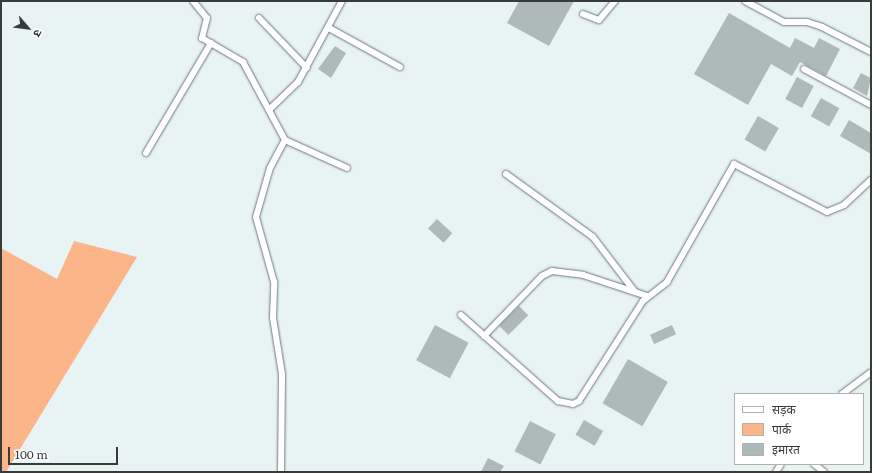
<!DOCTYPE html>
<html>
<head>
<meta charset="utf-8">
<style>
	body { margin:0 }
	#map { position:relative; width:872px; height:473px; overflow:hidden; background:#e8f3f3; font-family:Literata,"Noto Sans Devanagari",serif }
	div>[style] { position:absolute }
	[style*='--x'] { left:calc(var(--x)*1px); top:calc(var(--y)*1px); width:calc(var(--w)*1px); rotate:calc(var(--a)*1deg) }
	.green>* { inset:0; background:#fcb589 }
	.building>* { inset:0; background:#aeb9b9; transform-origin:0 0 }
	.roads { filter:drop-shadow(0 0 1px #6e7878) drop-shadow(0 0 1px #6e7878) }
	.street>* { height:6px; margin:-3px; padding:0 3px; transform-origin:3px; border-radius:3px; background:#fff }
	span { translate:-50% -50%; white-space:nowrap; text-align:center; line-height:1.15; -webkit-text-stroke:3px #fff; paint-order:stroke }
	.frame { position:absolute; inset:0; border:2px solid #373c3b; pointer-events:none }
	.legend { position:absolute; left:734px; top:393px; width:130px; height:72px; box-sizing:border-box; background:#fff; border:1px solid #afb1b1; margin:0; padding:5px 7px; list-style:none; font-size:12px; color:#373c3b }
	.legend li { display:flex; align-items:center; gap:8px; height:20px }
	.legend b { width:20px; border:1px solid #afb1b1 }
	.north { position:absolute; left:8px; top:8px; width:40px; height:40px; -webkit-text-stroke:3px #fff; paint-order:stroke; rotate:118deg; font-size:11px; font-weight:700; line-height:16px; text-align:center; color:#373c3b }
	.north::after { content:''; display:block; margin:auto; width:14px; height:18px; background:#373c3b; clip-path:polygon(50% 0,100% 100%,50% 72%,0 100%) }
	.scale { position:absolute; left:8px; top:447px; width:110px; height:18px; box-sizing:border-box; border:2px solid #373c3b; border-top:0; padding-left:5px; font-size:12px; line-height:14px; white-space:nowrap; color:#373c3b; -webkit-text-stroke:3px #fff; paint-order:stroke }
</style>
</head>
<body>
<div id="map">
	<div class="green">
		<div style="clip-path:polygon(74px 241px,137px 257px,6px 472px,1px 472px,1px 248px,57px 279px)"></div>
	</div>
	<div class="building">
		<div style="clip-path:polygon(519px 1px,574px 1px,549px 46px,507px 23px)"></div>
		<div style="clip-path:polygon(729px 13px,790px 48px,795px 38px,814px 48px,819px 38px,840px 49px,826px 76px,800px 62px,792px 76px,771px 64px,748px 105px,694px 74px)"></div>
		<div style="clip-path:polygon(335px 46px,346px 53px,331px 78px,318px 69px)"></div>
		<div style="clip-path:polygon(861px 73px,871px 78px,867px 96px,853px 88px)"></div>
		<div style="left:797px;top:77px;width:19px;height:25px;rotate:28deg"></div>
		<div style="left:821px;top:98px;width:21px;height:21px;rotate:29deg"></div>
		<div style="left:758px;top:116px;width:24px;height:27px;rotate:30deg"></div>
		<div style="clip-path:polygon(849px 120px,871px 133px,871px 154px,840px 136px)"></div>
		<div style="left:437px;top:219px;width:21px;height:13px;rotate:43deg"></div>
		<div style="left:519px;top:306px;width:13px;height:28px;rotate:45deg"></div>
		<div style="left:435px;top:325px;width:38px;height:40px;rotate:28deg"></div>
		<div style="left:672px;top:325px;width:10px;height:24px;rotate:66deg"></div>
		<div style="left:628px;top:359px;width:46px;height:51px;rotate:30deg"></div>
		<div style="left:584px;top:420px;width:22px;height:17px;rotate:30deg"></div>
		<div style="left:530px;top:421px;width:29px;height:34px;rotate:27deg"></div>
		<div style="clip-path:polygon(488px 458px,504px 466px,500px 472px,481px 472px)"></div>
	</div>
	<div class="roads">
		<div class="street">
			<div style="--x:193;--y:1;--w:22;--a:51"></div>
			<div style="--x:207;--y:18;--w:21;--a:104"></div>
			<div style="--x:202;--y:38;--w:48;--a:30.3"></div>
			<div style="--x:243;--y:62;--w:89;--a:61.7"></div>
			<div style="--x:285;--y:140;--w:68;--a:24.3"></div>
			<div style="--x:745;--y:1;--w:44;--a:28.3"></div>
			<div style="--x:784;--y:22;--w:23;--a:0"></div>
			<div style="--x:807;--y:22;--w:16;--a:18"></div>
			<div style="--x:822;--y:27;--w:55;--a:27"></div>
			<div style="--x:583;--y:14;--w:17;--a:21"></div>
			<div style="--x:599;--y:20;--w:25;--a:-50"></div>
			<div style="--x:259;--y:18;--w:69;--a:46.2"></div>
			<div style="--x:329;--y:28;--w:81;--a:28.8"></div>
			<div style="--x:804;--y:69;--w:76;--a:28.2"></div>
			<div style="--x:270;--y:109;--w:39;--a:-44"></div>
			<div style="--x:298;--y:82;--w:92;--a:-61.5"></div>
			<div style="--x:146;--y:153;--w:128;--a:-59.4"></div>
			<div style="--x:506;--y:174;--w:107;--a:35.9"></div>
			<div style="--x:593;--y:237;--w:69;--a:52.6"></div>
			<div style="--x:461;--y:315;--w:130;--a:41.6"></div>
			<div style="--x:558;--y:401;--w:15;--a:11"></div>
			<div style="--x:573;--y:404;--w:7;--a:-27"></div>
			<div style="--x:579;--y:401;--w:119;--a:-57.4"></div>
			<div style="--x:643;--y:301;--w:31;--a:-38"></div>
			<div style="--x:667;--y:282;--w:136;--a:-60.4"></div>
			<div style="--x:734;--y:164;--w:105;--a:27.3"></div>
			<div style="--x:827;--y:212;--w:18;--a:-22"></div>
			<div style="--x:844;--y:205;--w:37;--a:-43"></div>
			<div style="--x:484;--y:336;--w:83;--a:-46"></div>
			<div style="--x:542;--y:276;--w:11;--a:-27"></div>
			<div style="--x:552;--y:271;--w:31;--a:7"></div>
			<div style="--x:583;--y:275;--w:67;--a:18.2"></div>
			<div style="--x:842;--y:394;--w:36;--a:-37"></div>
			<div style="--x:814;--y:464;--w:13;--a:39"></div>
			<div style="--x:281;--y:472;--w:98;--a:-89.4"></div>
			<div style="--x:282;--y:374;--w:57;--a:-99.1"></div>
			<div style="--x:273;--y:318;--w:36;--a:-88"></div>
			<div style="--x:274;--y:282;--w:67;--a:-105.5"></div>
			<div style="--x:256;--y:217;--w:51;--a:-74.1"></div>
			<div style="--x:270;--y:168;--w:32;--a:-62"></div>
			<div style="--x:776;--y:472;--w:9;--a:-58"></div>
		</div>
	</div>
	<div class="frame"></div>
	<ul class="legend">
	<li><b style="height:5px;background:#fff"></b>सड़क</li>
	<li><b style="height:11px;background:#fcb589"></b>पार्क</li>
	<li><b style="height:11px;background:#aeb9b9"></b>इमारत</li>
	</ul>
	<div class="north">उ</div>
	<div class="scale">100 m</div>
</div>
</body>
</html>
